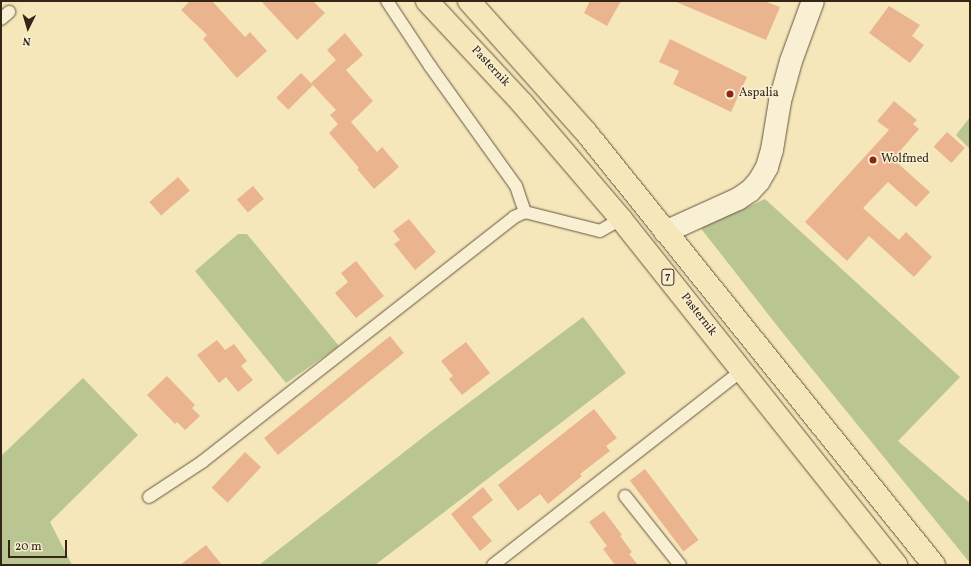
<!DOCTYPE html>
<html>
<head>
<meta charset="utf-8">
<style>
	body { margin:0 }
	#map { position:relative; width:971px; height:566px; overflow:hidden; background:#f6e7bb; font-family:Vollkorn,serif }
	div>[style] { position:absolute }
	[style*='--x'] { left:calc(var(--x)*1px); top:calc(var(--y)*1px); width:calc(var(--w)*1px); rotate:calc(var(--a)*1deg) }
	.green>* { inset:0; background:#bac692 }
	.building>* { inset:0; background:#eab48f; transform-origin:0 0 }
	.roads { filter:drop-shadow(0 0 1px #64563f) drop-shadow(0 0 1px #64563f) }
	.service>* { height:12px; margin:-6px; padding:0 6px; transform-origin:6px; border-radius:6px; background:#f9efd3 }
	.minor>* { height:22px; margin:-11px; padding:0 11px; transform-origin:11px; border-radius:11px; background:#f9efd3 }
	.primary>* { height:22px; margin:-11px; padding:0 11px; transform-origin:11px; border-radius:11px; background:#f6e7bb }
	.dots>* { width:11px; height:11px; translate:-50% -50%; box-sizing:border-box; border:2px solid #f9efd3; border-radius:50% }
	span { translate:-50% -50%; white-space:nowrap; text-align:center; line-height:1.15; -webkit-text-stroke:3px #f9efd3; paint-order:stroke }
	.shield-label span { padding:1px 3px; background:#f9efd3; border:1px solid; border-radius:3px; -webkit-text-stroke-width:0 }
	.shield-label { font-size:11px; color:#342516; font-weight:700 }
	.street-label { font-size:12px; color:#342516 }
	.poi-label { font-size:12px; color:#342516 }
	.left { translate:0 -50%; text-align:left }
	.frame { position:absolute; inset:0; border:2px solid #342516; pointer-events:none }
	.north { position:absolute; left:8px; top:8px; width:40px; height:40px; -webkit-text-stroke:3px #f9efd3; paint-order:stroke; rotate:185deg; font-size:11px; font-weight:700; line-height:16px; text-align:center; color:#342516 }
	.north::after { content:''; display:block; margin:auto; width:14px; height:18px; background:#342516; clip-path:polygon(50% 0,100% 100%,50% 72%,0 100%) }
	.scale { position:absolute; left:8px; top:540px; width:59px; height:18px; box-sizing:border-box; border:2px solid #342516; border-top:0; padding-left:5px; font-size:12px; line-height:14px; white-space:nowrap; color:#342516; -webkit-text-stroke:3px #f9efd3; paint-order:stroke }
</style>
</head>
<body>
<div id="map">
	<div class="green">
		<div style="clip-path:polygon(970px 117px,970px 149px,956px 135px)"></div>
		<div style="clip-path:polygon(765px 199px,960px 377px,898px 441px,970px 503px,970px 563px,786px 337px,699px 226px,729px 215px)"></div>
		<div style="clip-path:polygon(238px 234px,247px 234px,339px 346px,286px 383px,195px 271px)"></div>
		<div style="clip-path:polygon(583px 317px,626px 373px,375px 565px,259px 565px,435px 428px)"></div>
		<div style="clip-path:polygon(83px 378px,138px 435px,50px 522px,72px 565px,1px 565px,1px 456px)"></div>
	</div>
	<div class="building">
		<div style="clip-path:polygon(190px 1px,212px 1px,245px 37px,250px 32px,267px 51px,237px 78px,203px 39px,207px 35px,181px 10px)"></div>
		<div style="clip-path:polygon(261px 1px,313px 1px,325px 13px,297px 40px)"></div>
		<div style="clip-path:polygon(590px 1px,621px 1px,607px 26px,584px 13px)"></div>
		<div style="clip-path:polygon(674px 1px,764px 1px,780px 7px,766px 40px)"></div>
		<div style="clip-path:polygon(889px 6px,920px 25px,912px 36px,924px 45px,910px 63px,869px 33px)"></div>
		<div style="clip-path:polygon(345px 33px,363px 55px,346px 70px,373px 101px,351px 122px,377px 152px,382px 147px,399px 167px,374px 189px,357px 169px,359px 168px,329px 133px,338px 124px,330px 115px,336px 110px,311px 83px,336px 60px,327px 50px)"></div>
		<div style="clip-path:polygon(670px 39px,747px 77px,731px 112px,673px 84px,679px 71px,659px 62px)"></div>
		<div style="left:301px;top:73px;width:17px;height:35px;rotate:45deg"></div>
		<div style="clip-path:polygon(894px 101px,917px 120px,913px 124px,919px 129px,893px 159px,930px 192px,916px 207px,888px 182px,863px 208px,899px 240px,906px 232px,932px 257px,914px 277px,869px 236px,847px 261px,805px 222px,889px 130px,877px 121px)"></div>
		<div style="left:947px;top:132px;width:24px;height:20px;rotate:42deg"></div>
		<div style="left:178px;top:177px;width:18px;height:38px;rotate:49deg"></div>
		<div style="left:253px;top:186px;width:17px;height:21px;rotate:50deg"></div>
		<div style="clip-path:polygon(409px 219px,436px 252px,415px 270px,394px 244px,400px 240px,393px 231px)"></div>
		<div style="clip-path:polygon(356px 261px,384px 296px,356px 318px,335px 293px,348px 282px,341px 273px)"></div>
		<div style="left:390px;top:336px;width:22px;height:162px;rotate:51deg"></div>
		<div style="clip-path:polygon(217px 340px,225px 350px,234px 344px,247px 361px,241px 366px,253px 380px,238px 392px,226px 377px,219px 383px,197px 355px)"></div>
		<div style="clip-path:polygon(466px 342px,490px 373px,462px 395px,449px 379px,453px 376px,441px 361px)"></div>
		<div style="clip-path:polygon(167px 376px,195px 405px,192px 408px,200px 416px,185px 430px,177px 422px,175px 424px,147px 395px)"></div>
		<div style="clip-path:polygon(594px 409px,617px 438px,606px 446px,610px 451px,580px 474px,582px 476px,548px 504px,540px 494px,518px 511px,498px 485px)"></div>
		<div style="left:245px;top:452px;width:22px;height:49px;rotate:43deg"></div>
		<div style="left:645px;top:469px;width:89px;height:19px;rotate:53deg"></div>
		<div style="clip-path:polygon(483px 487px,493px 500px,472px 517px,492px 541px,480px 551px,451px 514px)"></div>
		<div style="clip-path:polygon(604px 511px,622px 535px,620px 536px,632px 552px,629px 554px,638px 565px,615px 565px,603px 549px,607px 546px,589px 522px)"></div>
		<div style="clip-path:polygon(206px 545px,222px 565px,180px 565px)"></div>
	</div>
	<div class="roads">
		<div class="service">
			<div style="--x:387;--y:1;--w:78;--a:56.5"></div>
			<div style="--x:430;--y:66;--w:148;--a:54.4"></div>
			<div style="--x:516;--y:186;--w:28;--a:71"></div>
			<div style="--x:1;--y:19;--w:11;--a:-41"></div>
			<div style="--x:625;--y:496;--w:88;--a:51.4"></div>
			<div style="--x:149;--y:497;--w:64;--a:-33.4"></div>
			<div style="--x:202;--y:462;--w:397;--a:-38.1"></div>
			<div style="--x:514;--y:217;--w:12;--a:-24"></div>
			<div style="--x:525;--y:212;--w:77;--a:14.2"></div>
			<div style="--x:600;--y:231;--w:24;--a:-30"></div>
			<div style="--x:493;--y:565;--w:317;--a:-38"></div>
		</div>
		<div class="minor">
			<div style="--x:665;--y:232;--w:80;--a:-24.3"></div>
			<div style="--x:738;--y:199;--w:14;--a:-34"></div>
			<div style="--x:750;--y:191;--w:13;--a:-48"></div>
			<div style="--x:759;--y:181;--w:16;--a:-60"></div>
			<div style="--x:767;--y:167;--w:18;--a:-74"></div>
			<div style="--x:772;--y:150;--w:50;--a:-80.7"></div>
			<div style="--x:780;--y:101;--w:41;--a:-74.6"></div>
			<div style="--x:791;--y:61;--w:64;--a:-69.9"></div>
		</div>
		<div class="primary">
			<div style="--x:427;--y:1;--w:139;--a:47"></div>
			<div style="--x:522;--y:103;--w:153;--a:49.5"></div>
			<div style="--x:621;--y:219;--w:442;--a:51.5"></div>
			<div style="--x:469;--y:1;--w:174;--a:48.3"></div>
			<div style="--x:585;--y:131;--w:557;--a:51.2"></div>
		</div>
	</div>
	<div class="dots">
		<div style="left:730px;top:94px;background:#8f2418"></div>
		<div style="left:873px;top:160px;background:#8f2418"></div>
	</div>
	<div class="shield-label">
		<span style="left:668px;top:277px">7</span>
	</div>
	<div class="street-label">
		<span style="left:490px;top:67px;rotate:47deg">Pasternik</span>
		<span style="left:698px;top:315px;rotate:52deg">Pasternik</span>
	</div>
	<div class="poi-label">
		<span class="left" style="left:739px;top:94px">Aspalia</span>
		<span class="left" style="left:881px;top:160px">Wolfmed</span>
	</div>
	<div class="frame"></div>
	<div class="north">N</div>
	<div class="scale">20 m</div>
</div>
</body>
</html>
